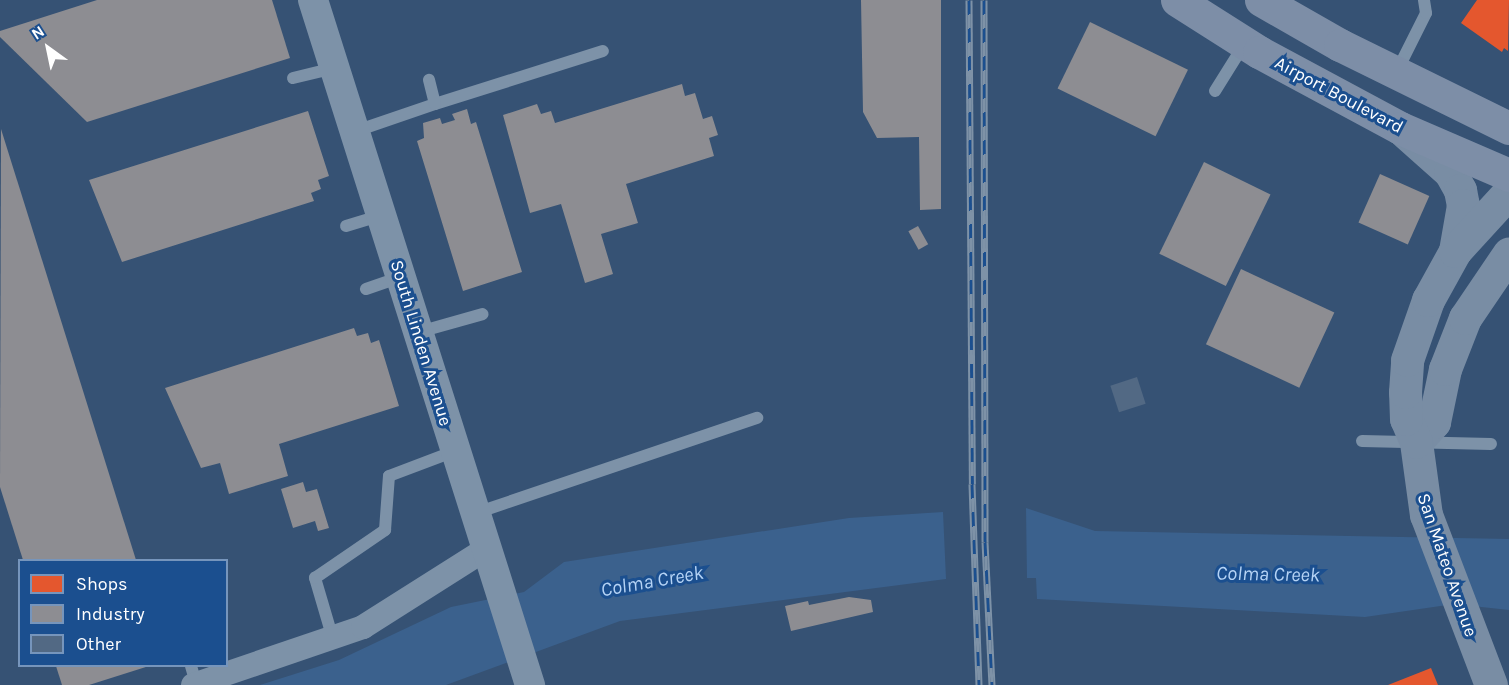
<!DOCTYPE html>
<html>
<head>
<meta charset="utf-8">
<style>
	body { margin:0 }
	#map { position:relative; width:1509px; height:685px; overflow:hidden; background:#365274; font-family:Karla,sans-serif }
	div>[style] { position:absolute }
	[style*='--x'] { left:calc(var(--x)*1px); top:calc(var(--y)*1px); width:calc(var(--w)*1px); rotate:calc(var(--a)*1deg) }
	.water>* { inset:0; background:#3b618d }
	.shops>* { inset:0; background:#e4572e }
	.industry>* { inset:0; background:#8d8d92; transform-origin:0 0 }
	.building>* { inset:0; background:#526984; transform-origin:0 0 }
	.service>* { height:12px; margin:-6px; padding:0 6px; transform-origin:6px; border-radius:6px; background:#7d92a8 }
	.minor>* { height:24px; margin:-12px; padding:0 12px; transform-origin:12px; border-radius:12px; background:#7d92a8 }
	.tertiary>* { height:30px; margin:-15px; padding:0 15px; transform-origin:15px; border-radius:15px; background:#7d92a8 }
	.secondary>* { height:33px; margin:-16.5px; padding:0 16.5px; transform-origin:16.5px; border-radius:16.5px; background:#798da4 }
	.primary>* { height:33px; margin:-16.5px; padding:0 16.5px; transform-origin:16.5px; border-radius:16.5px; background:#7d8ea7 }
	.rail>* { height:7px; margin-top:-3.5px; transform-origin:0; background:repeating-linear-gradient(90deg,#1b4f8f 0 14px,#7e92a7 0 28px); box-sizing:border-box; border-block:2px solid #7e92a7 }
	span { translate:-50% -50%; white-space:nowrap; text-align:center; line-height:1.15; -webkit-text-stroke:6px #1b4f8f; paint-order:stroke }
	.street-label { font-size:18px; color:#fff }
	.water-label { font-size:20px; color:#b5d3f5; font-style:italic }
	.legend { position:absolute; left:18px; top:559px; width:210px; height:108px; box-sizing:border-box; background:#1b4f8f; border:2px solid #7695bc; margin:0; padding:8px 10px; list-style:none; font-size:18px; color:#fff }
	.legend li { display:flex; align-items:center; gap:12px; height:30px }
	.legend b { width:30px; border:2px solid #7695bc }
	.north { position:absolute; left:18px; top:18px; width:60px; height:60px; -webkit-text-stroke:4px #1b4f8f; paint-order:stroke; rotate:327deg; font-size:16px; font-weight:700; line-height:24px; text-align:center; color:#fff }
	.north::after { content:''; display:block; margin:auto; width:21px; height:27px; background:#fff; clip-path:polygon(50% 0,100% 100%,50% 72%,0 100%) }
</style>
</head>
<body>
<div id="map">
	<div class="water">
		<div style="clip-path:polygon(1026px 508px,1095px 531px,1509px 539px,1509px 610px,1454px 604px,1365px 617px,1037px 599px,1036px 578px,1027px 578px)"></div>
		<div style="clip-path:polygon(943px 512px,946px 579px,620px 621px,446px 685px,260px 685px,339px 660px,451px 607px,524px 592px,564px 562px,849px 518px)"></div>
	</div>
	<div class="shops">
		<div style="clip-path:polygon(1477px 0,1509px 0,1508px 51px,1504px 48px,1502px 52px,1461px 23px)"></div>
		<div style="clip-path:polygon(1431px 668px,1438px 685px,1388px 685px)"></div>
	</div>
	<div class="industry">
		<div style="clip-path:polygon(97px 0,272px 0,290px 58px,87px 122px,0 37px,0 31px)"></div>
		<div style="clip-path:polygon(861px 0,941px 0,941px 209px,920px 210px,919px 137px,877px 138px,863px 112px)"></div>
		<div style="left:1090px;top:22px;width:109px;height:74px;rotate:26deg"></div>
		<div style="clip-path:polygon(682px 84px,685px 96px,695px 93px,703px 119px,712px 116px,718px 135px,709px 138px,714px 156px,626px 184px,638px 223px,601px 234px,613px 274px,585px 283px,561px 204px,530px 213px,503px 115px,537px 104px,541px 114px,551px 111px,555px 123px)"></div>
		<div style="clip-path:polygon(467px 109px,471px 124px,476px 122px,522px 272px,463px 291px,417px 141px,424px 138px,423px 123px,440px 118px,442px 124px,455px 120px,452px 114px)"></div>
		<div style="clip-path:polygon(308px 111px,329px 176px,318px 180px,321px 189px,311px 193px,314px 201px,122px 262px,89px 180px)"></div>
		<div style="clip-path:polygon(1px 129px,136px 560px,23px 560px,0 487px)"></div>
		<div style="left:1204px;top:162px;width:74px;height:102px;rotate:26deg"></div>
		<div style="left:1380px;top:174px;width:54px;height:53px;rotate:24deg"></div>
		<div style="left:918px;top:226px;width:21px;height:11px;rotate:61deg"></div>
		<div style="left:1241px;top:269px;width:103px;height:83px;rotate:25deg"></div>
		<div style="clip-path:polygon(354px 328px,357px 336px,368px 333px,371px 343px,379px 340px,399px 406px,279px 444px,288px 476px,229px 494px,220px 463px,201px 468px,165px 388px)"></div>
		<div style="clip-path:polygon(303px 482px,306px 492px,317px 489px,329px 528px,318px 531px,315px 521px,293px 528px,281px 489px)"></div>
		<div style="clip-path:polygon(849px 597px,871px 600px,873px 612px,791px 631px,785px 606px,808px 601px,809px 605px)"></div>
		<div style="clip-path:polygon(56px 666px,149px 666px,89px 685px,62px 685px)"></div>
	</div>
	<div class="building">
		<div style="left:1137px;top:377px;width:28px;height:28px;rotate:72deg"></div>
	</div>
	<div class="service">
		<div style="--x:1396;--y:73;--w:67;--a:-63.4"></div>
		<div style="--x:1426;--y:13;--w:13;--a:-99"></div>
		<div style="--x:293;--y:78;--w:42;--a:-13.7"></div>
		<div style="--x:1215;--y:91;--w:57;--a:-58"></div>
		<div style="--x:435;--y:104;--w:176;--a:-17.5"></div>
		<div style="--x:356;--y:131;--w:83;--a:-18.9"></div>
		<div style="--x:435;--y:104;--w:25;--a:-104"></div>
		<div style="--x:346;--y:226;--w:37;--a:-17"></div>
		<div style="--x:366;--y:289;--w:36;--a:-19"></div>
		<div style="--x:419;--y:332;--w:66;--a:-15.7"></div>
		<div style="--x:1362;--y:441;--w:129;--a:1.3"></div>
		<div style="--x:476;--y:513;--w:297;--a:-18.7"></div>
		<div style="--x:333;--y:639;--w:64;--a:-106.4"></div>
		<div style="--x:315;--y:578;--w:85;--a:-34.4"></div>
		<div style="--x:385;--y:530;--w:54;--a:-85.8"></div>
		<div style="--x:389;--y:476;--w:71;--a:-20.7"></div>
		<div style="--x:191;--y:666;--w:19;--a:74"></div>
	</div>
	<div class="minor">
		<div style="--x:193;--y:685;--w:180;--a:-18.8"></div>
		<div style="--x:363;--y:627;--w:146;--a:-32.4"></div>
	</div>
	<div class="tertiary">
		<div style="--x:313;--y:0;--w:719;--a:72.42"></div>
	</div>
	<div class="secondary">
		<div style="--x:1406;--y:133;--w:59;--a:41.6"></div>
		<div style="--x:1450;--y:172;--w:21;--a:61"></div>
		<div style="--x:1460;--y:190;--w:15;--a:79"></div>
		<div style="--x:1463;--y:205;--w:47;--a:99.9"></div>
		<div style="--x:1416;--y:442;--w:27;--a:-48"></div>
		<div style="--x:1434;--y:422;--w:54;--a:-78.3"></div>
		<div style="--x:1445;--y:369;--w:55;--a:-68.6"></div>
		<div style="--x:1465;--y:318;--w:78;--a:-55.9"></div>
		<div style="--x:1491;--y:685;--w:182;--a:-110.9"></div>
		<div style="--x:1426;--y:515;--w:74;--a:-97.8"></div>
		<div style="--x:1416;--y:442;--w:25;--a:-113"></div>
		<div style="--x:1406;--y:419;--w:27;--a:-92"></div>
		<div style="--x:1405;--y:392;--w:32;--a:-86"></div>
		<div style="--x:1407;--y:360;--w:64;--a:-70.7"></div>
		<div style="--x:1428;--y:300;--w:56;--a:-61.1"></div>
		<div style="--x:1455;--y:251;--w:80;--a:-47.5"></div>
	</div>
	<div class="primary">
		<div style="--x:1177;--y:0;--w:97;--a:32.4"></div>
		<div style="--x:1259;--y:52;--w:160;--a:28.3"></div>
		<div style="--x:1400;--y:128;--w:119;--a:23.3"></div>
		<div style="--x:1261;--y:0;--w:91;--a:29.7"></div>
		<div style="--x:1340;--y:45;--w:188;--a:26.2"></div>
	</div>
	<div class="rail">
		<div style="--x:969;--y:0;--w:484;--a:89.6"></div>
		<div style="--x:972;--y:484;--w:201;--a:88"></div>
		<div style="--x:984;--y:0;--w:542;--a:89.89"></div>
		<div style="--x:985;--y:542;--w:143;--a:87.2"></div>
	</div>
	<div class="street-label">
		<span style="left:1339px;top:95px;rotate:28deg">Airport Boulevard</span>
		<span style="left:421px;top:343px;rotate:73deg">South Linden Avenue</span>
		<span style="left:1447px;top:565px;rotate:71deg">San Mateo Avenue</span>
	</div>
	<div class="water-label">
		<span style="left:1268px;top:574px;rotate:1deg">Colma Creek</span>
		<span style="left:652px;top:581px;rotate:-10deg">Colma Creek</span>
	</div>
	<ul class="legend">
	<li><b style="height:16px;background:#e4572e"></b>Shops</li>
	<li><b style="height:16px;background:#8d8d92"></b>Industry</li>
	<li><b style="height:16px;background:#526984"></b>Other</li>
	</ul>
	<div class="north">N</div>
</div>
</body>
</html>
